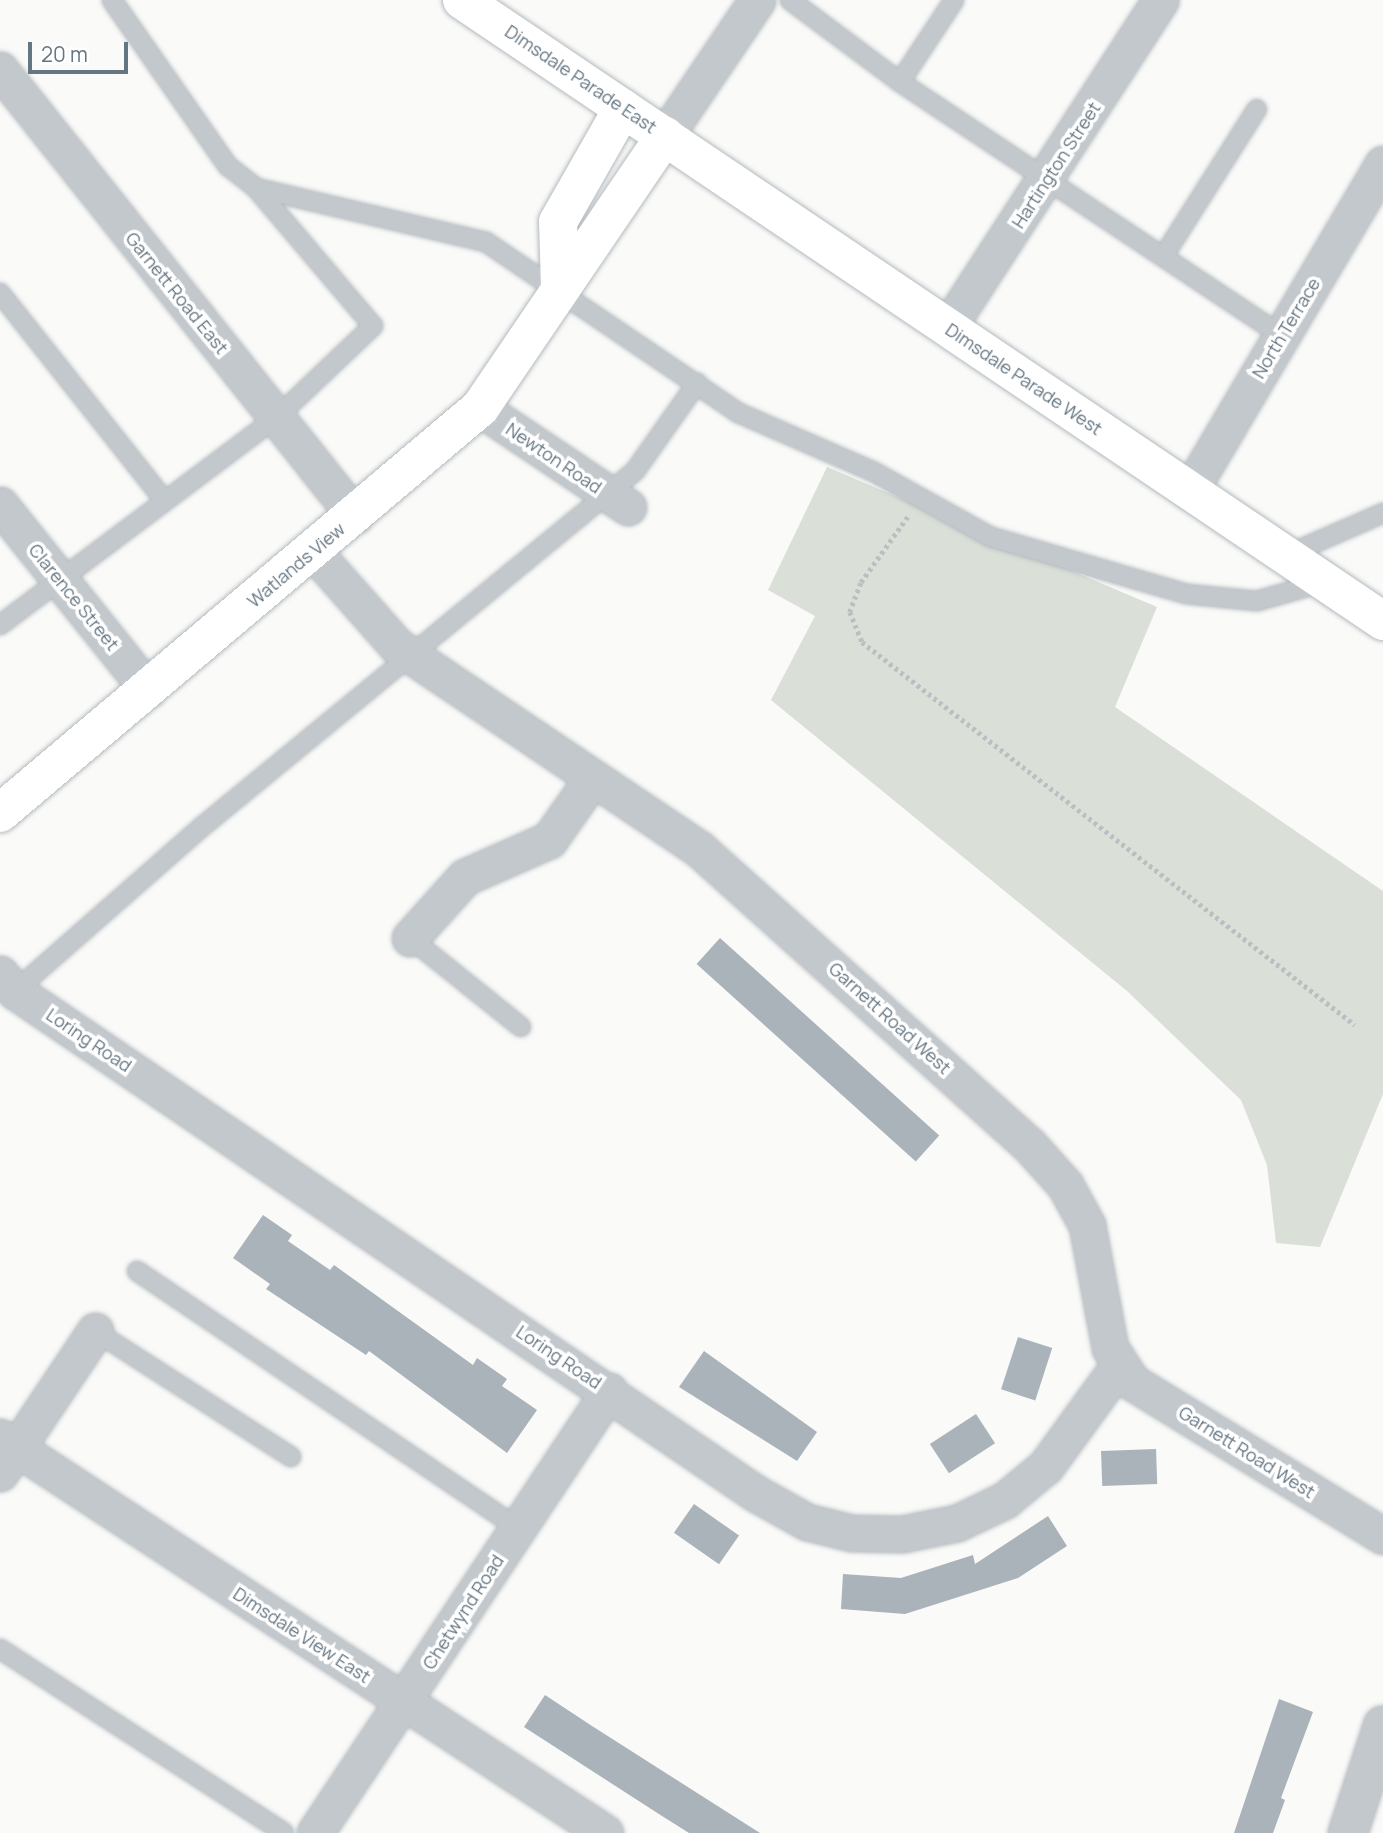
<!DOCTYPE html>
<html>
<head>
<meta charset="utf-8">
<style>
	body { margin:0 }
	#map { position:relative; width:1383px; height:1833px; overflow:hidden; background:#fafaf8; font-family:Manrope,sans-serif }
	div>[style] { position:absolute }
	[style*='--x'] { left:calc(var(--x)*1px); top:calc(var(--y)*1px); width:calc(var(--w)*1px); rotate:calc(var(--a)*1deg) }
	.green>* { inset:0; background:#dadfd7 }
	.building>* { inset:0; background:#aab3b9; transform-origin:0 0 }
	.path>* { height:4.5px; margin-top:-2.25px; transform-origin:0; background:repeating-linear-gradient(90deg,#bbbfc2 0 3.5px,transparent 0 7px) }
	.roads { filter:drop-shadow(0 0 2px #b3babf) drop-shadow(0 0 2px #b3babf) }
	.service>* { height:18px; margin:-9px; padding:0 9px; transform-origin:9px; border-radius:9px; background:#c3c8cc }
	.minor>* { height:35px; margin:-17.5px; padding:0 17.5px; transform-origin:17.5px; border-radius:17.5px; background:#c3c8cc }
	.tertiary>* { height:38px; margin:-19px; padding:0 19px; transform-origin:19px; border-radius:19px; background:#c3c8cc }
	.secondary>* { height:38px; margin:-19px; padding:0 19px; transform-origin:19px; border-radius:19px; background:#fff }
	span { translate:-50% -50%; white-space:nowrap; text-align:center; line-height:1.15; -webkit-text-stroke:7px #fff; paint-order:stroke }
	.street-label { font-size:18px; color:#657683 }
	.scale { position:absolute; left:28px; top:42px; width:100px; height:32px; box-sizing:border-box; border:4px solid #657683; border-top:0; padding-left:9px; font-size:21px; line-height:24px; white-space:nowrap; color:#657683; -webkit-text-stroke:5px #fff; paint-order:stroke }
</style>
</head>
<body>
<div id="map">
	<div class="green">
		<div style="clip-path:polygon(827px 467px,1157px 607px,1115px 707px,1383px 891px,1383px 1094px,1320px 1247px,1276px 1243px,1267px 1165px,1241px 1100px,1127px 991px,771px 700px,815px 616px,768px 590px)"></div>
	</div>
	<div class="building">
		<div style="left:720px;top:938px;width:295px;height:35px;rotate:42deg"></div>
		<div style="clip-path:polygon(263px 1215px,292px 1235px,288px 1241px,330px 1270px,334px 1265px,473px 1365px,477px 1358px,507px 1379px,502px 1386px,537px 1410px,507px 1453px,369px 1351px,366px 1355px,266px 1289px,270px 1284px,233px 1258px)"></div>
		<div style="left:1018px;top:1337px;width:36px;height:55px;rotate:18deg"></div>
		<div style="clip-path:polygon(704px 1351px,817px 1432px,797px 1461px,679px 1387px)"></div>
		<div style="left:976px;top:1414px;width:35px;height:55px;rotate:57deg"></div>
		<div style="left:1156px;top:1449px;width:35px;height:55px;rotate:88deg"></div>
		<div style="left:694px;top:1504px;width:55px;height:35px;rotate:35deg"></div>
		<div style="clip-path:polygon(1048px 1516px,1067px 1546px,1018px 1578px,905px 1614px,841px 1609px,843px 1574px,901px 1578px,973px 1555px,975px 1564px)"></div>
		<div style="clip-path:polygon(545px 1695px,592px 1726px,760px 1833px,689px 1833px,662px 1816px,524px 1727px)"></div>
		<div style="clip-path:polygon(1279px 1699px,1313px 1712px,1281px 1798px,1285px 1800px,1273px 1833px,1234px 1833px)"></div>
	</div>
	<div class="path">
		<div style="--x:908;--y:517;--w:81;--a:125.5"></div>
		<div style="--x:861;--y:583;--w:31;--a:111"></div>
		<div style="--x:850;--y:612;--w:32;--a:68"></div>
		<div style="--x:862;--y:642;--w:624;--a:37.84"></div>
	</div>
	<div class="roads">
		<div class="service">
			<div style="--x:112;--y:0;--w:203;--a:55.1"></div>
			<div style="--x:228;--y:166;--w:36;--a:38"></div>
			<div style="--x:256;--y:188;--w:236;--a:13.2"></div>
			<div style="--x:486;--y:242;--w:305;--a:34.1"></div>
			<div style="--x:739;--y:413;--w:147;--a:23.6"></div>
			<div style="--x:874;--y:472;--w:134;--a:29.1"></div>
			<div style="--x:991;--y:537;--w:203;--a:16.3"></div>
			<div style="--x:1186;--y:594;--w:71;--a:5.6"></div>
			<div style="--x:1257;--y:601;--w:70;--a:-15.8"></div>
			<div style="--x:790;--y:0;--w:137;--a:36.7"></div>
			<div style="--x:900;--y:82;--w:459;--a:33.6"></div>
			<div style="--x:900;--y:82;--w:98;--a:-56.6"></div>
			<div style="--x:1163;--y:257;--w:175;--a:-57.6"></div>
			<div style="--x:0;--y:293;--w:263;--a:51.6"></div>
			<div style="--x:1287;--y:555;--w:105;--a:-23.6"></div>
			<div style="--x:0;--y:625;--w:345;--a:-36.9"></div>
			<div style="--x:276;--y:418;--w:134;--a:-43.5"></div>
			<div style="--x:373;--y:326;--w:181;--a:-130.3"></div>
			<div style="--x:410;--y:938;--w:142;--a:38.7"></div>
			<div style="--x:15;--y:991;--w:250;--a:-41.3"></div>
			<div style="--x:203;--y:826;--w:559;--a:-39.41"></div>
			<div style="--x:635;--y:471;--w:108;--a:-54.8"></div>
			<div style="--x:137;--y:1271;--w:460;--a:34"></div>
			<div style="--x:95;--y:1331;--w:233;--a:32.7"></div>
			<div style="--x:0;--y:1649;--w:338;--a:32.9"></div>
		</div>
		<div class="minor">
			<div style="--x:0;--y:70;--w:570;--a:51.48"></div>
			<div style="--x:665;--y:136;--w:164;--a:-55.9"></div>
			<div style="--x:948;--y:327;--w:390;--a:-57"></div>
			<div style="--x:480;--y:408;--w:178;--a:33.8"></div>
			<div style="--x:1189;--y:492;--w:381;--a:-59.4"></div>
			<div style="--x:0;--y:505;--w:237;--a:51.3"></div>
			<div style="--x:312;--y:550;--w:128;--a:48.5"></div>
			<div style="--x:397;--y:646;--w:364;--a:33.9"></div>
			<div style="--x:699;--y:849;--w:443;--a:41.9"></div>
			<div style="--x:1029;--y:1145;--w:54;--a:48"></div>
			<div style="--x:1065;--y:1185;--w:46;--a:61.2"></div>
			<div style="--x:1087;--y:1225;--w:125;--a:79.4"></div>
			<div style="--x:1110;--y:1348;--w:40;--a:57.1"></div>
			<div style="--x:1132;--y:1382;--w:294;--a:31.5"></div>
			<div style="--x:410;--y:938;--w:82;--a:-48"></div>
			<div style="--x:465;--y:877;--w:92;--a:-23.8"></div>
			<div style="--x:549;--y:840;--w:75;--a:-54.8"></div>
			<div style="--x:0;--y:974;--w:23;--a:49"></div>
			<div style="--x:15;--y:991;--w:894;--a:34.15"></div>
			<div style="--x:755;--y:1493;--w:60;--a:29.1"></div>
			<div style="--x:807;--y:1522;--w:46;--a:13.7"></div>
			<div style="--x:852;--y:1533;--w:50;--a:1.1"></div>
			<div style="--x:902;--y:1534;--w:56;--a:-11.3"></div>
			<div style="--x:957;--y:1523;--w:53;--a:-25.6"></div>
			<div style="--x:1005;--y:1500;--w:53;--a:-39.7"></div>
			<div style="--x:1046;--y:1466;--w:122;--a:-54"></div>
			<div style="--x:0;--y:1437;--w:723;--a:33.21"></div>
			<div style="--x:0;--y:1473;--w:171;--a:-56.2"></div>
			<div style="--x:315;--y:1833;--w:531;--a:-56.37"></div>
		</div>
		<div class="tertiary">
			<div style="--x:1348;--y:1833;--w:113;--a:-71.9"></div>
		</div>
		<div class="secondary">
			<div style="--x:462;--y:0;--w:1111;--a:33.99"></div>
			<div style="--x:560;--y:288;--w:66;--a:-91.7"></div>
			<div style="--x:558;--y:222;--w:131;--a:-60.3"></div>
			<div style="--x:0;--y:813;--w:628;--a:-40.16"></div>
			<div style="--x:480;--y:408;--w:329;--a:-55.8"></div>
		</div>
	</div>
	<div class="street-label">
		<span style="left:581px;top:79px;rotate:34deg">Dimsdale Parade East</span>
		<span style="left:1056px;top:165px;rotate:-57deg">Hartington Street</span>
		<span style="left:177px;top:293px;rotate:51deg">Garnett Road East</span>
		<span style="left:1286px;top:328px;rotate:-59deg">North Terrace</span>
		<span style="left:1024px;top:379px;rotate:34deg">Dimsdale Parade West</span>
		<span style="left:554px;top:458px;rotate:34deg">Newton Road</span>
		<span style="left:296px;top:565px;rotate:-40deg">Watlands View</span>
		<span style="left:74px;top:597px;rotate:51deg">Clarence Street</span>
		<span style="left:890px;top:1018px;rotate:42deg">Garnett Road West</span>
		<span style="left:89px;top:1040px;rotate:34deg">Loring Road</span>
		<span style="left:559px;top:1357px;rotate:34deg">Loring Road</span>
		<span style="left:1247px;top:1452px;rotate:32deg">Garnett Road West</span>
		<span style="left:463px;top:1612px;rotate:-57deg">Chetwynd Road</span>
		<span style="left:302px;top:1635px;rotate:33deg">Dimsdale View East</span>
	</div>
	<div class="scale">20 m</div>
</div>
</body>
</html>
